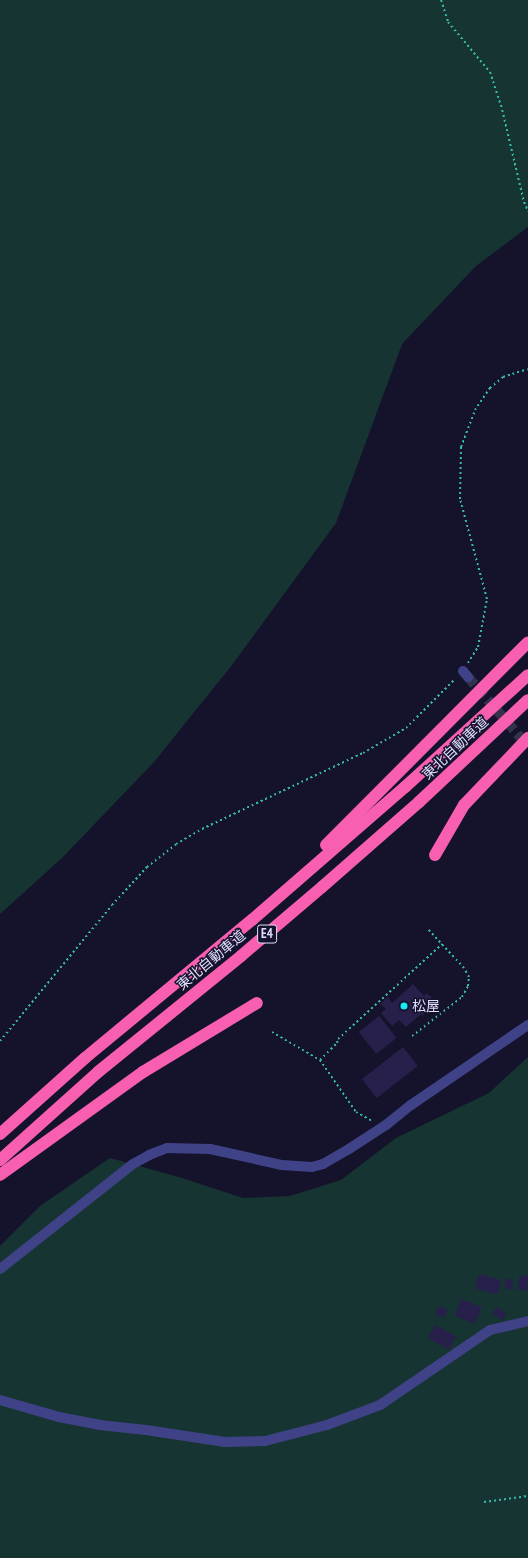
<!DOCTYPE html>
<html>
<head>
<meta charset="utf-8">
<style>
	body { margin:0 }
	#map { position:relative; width:528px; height:1558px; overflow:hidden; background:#15132b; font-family:"PT Sans Narrow","Noto Sans JP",sans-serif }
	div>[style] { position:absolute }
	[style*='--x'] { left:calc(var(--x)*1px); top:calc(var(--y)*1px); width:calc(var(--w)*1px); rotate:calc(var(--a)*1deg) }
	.green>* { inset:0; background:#163532 }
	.building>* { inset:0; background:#26204b; transform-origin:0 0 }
	.minor-tunnel>* { height:10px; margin-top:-5px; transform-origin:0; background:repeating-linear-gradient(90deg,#33314b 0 10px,transparent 0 15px) }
	.path>* { height:2px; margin-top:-1px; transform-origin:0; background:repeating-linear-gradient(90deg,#37b9a9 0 2px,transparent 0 5px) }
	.minor>* { height:10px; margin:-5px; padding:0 5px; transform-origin:5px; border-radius:5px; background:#404288 }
	.highway>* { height:12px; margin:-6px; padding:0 6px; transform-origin:6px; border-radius:6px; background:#f85fb1 }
	.dots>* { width:11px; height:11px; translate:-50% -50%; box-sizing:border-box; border:2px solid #15132b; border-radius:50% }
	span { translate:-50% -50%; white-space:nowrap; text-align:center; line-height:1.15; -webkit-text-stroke:3px #15132b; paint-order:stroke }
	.shield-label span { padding:1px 3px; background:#15132b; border:1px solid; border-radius:3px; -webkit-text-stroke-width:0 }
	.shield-label { font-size:13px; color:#e0defe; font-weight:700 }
	.street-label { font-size:14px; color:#e0defe }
	.poi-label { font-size:14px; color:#e0defe }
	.left { translate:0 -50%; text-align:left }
</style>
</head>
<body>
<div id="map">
	<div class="green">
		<div style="clip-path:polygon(0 0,528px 0,528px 227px,476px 266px,402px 344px,336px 523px,232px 665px,154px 762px,62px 858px,0 914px)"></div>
		<div style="clip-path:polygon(528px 1057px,528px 1558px,0 1558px,0 1246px,40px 1206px,110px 1158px,182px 1178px,243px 1198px,290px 1196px,341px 1180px,396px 1138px,489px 1093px)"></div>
	</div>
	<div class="building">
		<div style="clip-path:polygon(413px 984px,424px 996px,427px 993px,433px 999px,426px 1005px,430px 1009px,422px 1016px,421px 1014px,406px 1027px,399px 1020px,392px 1026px,381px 1013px,386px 1009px,380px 1004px,388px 997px,392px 1003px)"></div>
		<div style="left:379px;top:1016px;width:28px;height:26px;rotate:51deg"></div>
		<div style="left:403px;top:1047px;width:24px;height:52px;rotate:52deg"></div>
		<div style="left:479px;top:1274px;width:23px;height:15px;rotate:15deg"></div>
		<div style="clip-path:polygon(520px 1275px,528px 1276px,528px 1291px,517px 1289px)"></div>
		<div style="left:505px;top:1279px;width:8px;height:10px"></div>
		<div style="left:461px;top:1299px;width:22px;height:18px;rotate:21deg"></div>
		<div style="left:438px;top:1306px;width:10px;height:9px;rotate:17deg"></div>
		<div style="left:497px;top:1307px;width:12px;height:8px;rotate:35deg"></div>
		<div style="left:435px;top:1325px;width:24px;height:15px;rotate:28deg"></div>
	</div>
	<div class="minor-tunnel">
		<div style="--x:468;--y:677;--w:91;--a:49"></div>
	</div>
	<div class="path">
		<div style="--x:441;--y:0;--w:23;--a:72"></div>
		<div style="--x:448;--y:22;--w:65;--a:50"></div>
		<div style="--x:490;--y:72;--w:35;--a:72"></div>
		<div style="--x:501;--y:105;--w:100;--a:76.7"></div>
		<div style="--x:524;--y:202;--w:10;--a:66"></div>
		<div style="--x:468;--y:663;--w:19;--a:-58"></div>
		<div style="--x:478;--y:647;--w:49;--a:-79.4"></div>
		<div style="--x:487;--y:599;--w:104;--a:-105.1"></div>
		<div style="--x:460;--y:499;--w:52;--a:-88.9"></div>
		<div style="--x:461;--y:447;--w:40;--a:-69"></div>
		<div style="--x:475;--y:410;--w:27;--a:-56"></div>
		<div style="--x:490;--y:388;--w:17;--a:-40"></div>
		<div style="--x:503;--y:377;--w:26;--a:-18"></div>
		<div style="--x:272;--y:1032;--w:56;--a:30.3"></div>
		<div style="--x:320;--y:1060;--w:63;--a:55.3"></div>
		<div style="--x:356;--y:1112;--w:18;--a:29"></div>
		<div style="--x:412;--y:1036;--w:63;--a:-38"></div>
		<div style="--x:462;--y:997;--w:13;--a:-61"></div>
		<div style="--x:468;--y:986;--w:9;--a:-84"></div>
		<div style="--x:469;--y:977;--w:10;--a:-119"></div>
		<div style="--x:464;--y:968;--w:54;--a:-132.8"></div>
		<div style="--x:0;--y:1041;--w:176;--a:-50.5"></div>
		<div style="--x:112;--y:905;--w:52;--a:-47.4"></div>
		<div style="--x:147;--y:867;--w:37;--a:-38"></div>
		<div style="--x:176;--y:844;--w:30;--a:-30"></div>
		<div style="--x:202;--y:829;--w:178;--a:-25.3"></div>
		<div style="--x:363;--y:753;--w:50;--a:-30.2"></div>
		<div style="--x:406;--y:728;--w:69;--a:-45"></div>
		<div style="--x:320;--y:1060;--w:24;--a:-45"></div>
		<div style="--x:337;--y:1043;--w:4;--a:-76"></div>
		<div style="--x:338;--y:1039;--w:141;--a:-42.4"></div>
		<div style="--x:484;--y:1502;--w:44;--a:-7.8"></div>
	</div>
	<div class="minor">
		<div style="--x:463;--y:671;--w:8;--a:50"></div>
		<div style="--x:0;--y:1269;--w:169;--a:-38.3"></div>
		<div style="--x:133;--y:1164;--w:18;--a:-29"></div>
		<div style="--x:149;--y:1155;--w:19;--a:-21"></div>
		<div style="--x:167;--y:1148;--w:43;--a:1.3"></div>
		<div style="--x:210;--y:1149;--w:74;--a:12.5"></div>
		<div style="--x:282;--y:1165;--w:30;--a:4"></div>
		<div style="--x:312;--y:1167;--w:11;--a:-15"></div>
		<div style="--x:323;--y:1164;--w:30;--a:-30"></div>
		<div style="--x:349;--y:1149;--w:44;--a:-33"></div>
		<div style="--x:386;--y:1125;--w:32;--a:-39"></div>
		<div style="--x:411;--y:1105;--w:142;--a:-34.4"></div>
		<div style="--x:0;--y:1400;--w:61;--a:16.1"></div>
		<div style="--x:59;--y:1417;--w:42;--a:11"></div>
		<div style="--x:100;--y:1425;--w:46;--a:6.2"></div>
		<div style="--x:146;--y:1430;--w:80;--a:8.6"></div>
		<div style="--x:225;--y:1442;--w:40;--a:-1.4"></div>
		<div style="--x:265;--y:1441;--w:64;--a:-14.5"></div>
		<div style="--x:327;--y:1425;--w:57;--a:-20.7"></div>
		<div style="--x:380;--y:1405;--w:133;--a:-34.3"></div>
		<div style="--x:490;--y:1330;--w:39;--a:-13"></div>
	</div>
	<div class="highway">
		<div style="--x:326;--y:845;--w:286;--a:-45.1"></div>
		<div style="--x:435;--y:855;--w:58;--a:-59.9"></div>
		<div style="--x:464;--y:805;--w:93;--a:-46.3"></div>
		<div style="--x:0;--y:1134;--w:114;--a:-41.8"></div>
		<div style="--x:85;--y:1058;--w:217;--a:-39.6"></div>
		<div style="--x:252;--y:920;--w:203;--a:-41"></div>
		<div style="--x:405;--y:787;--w:166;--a:-42.3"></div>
		<div style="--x:0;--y:1160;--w:132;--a:-41.9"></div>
		<div style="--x:98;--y:1072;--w:184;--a:-39"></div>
		<div style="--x:241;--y:956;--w:106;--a:-40.4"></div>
		<div style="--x:322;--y:887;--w:129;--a:-41.2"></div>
		<div style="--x:419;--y:802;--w:149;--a:-43.1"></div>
		<div style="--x:0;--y:1175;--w:176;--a:-35.8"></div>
		<div style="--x:143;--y:1072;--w:133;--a:-31.2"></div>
	</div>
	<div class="dots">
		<div style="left:404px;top:1006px;background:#14ebf4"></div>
	</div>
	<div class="shield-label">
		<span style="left:267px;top:934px">E4</span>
	</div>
	<div class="street-label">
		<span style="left:455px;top:748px;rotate:-43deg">東北自動車道</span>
		<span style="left:211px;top:960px;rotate:-40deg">東北自動車道</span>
	</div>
	<div class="poi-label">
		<span class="left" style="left:412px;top:1006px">松屋</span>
	</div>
</div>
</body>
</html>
